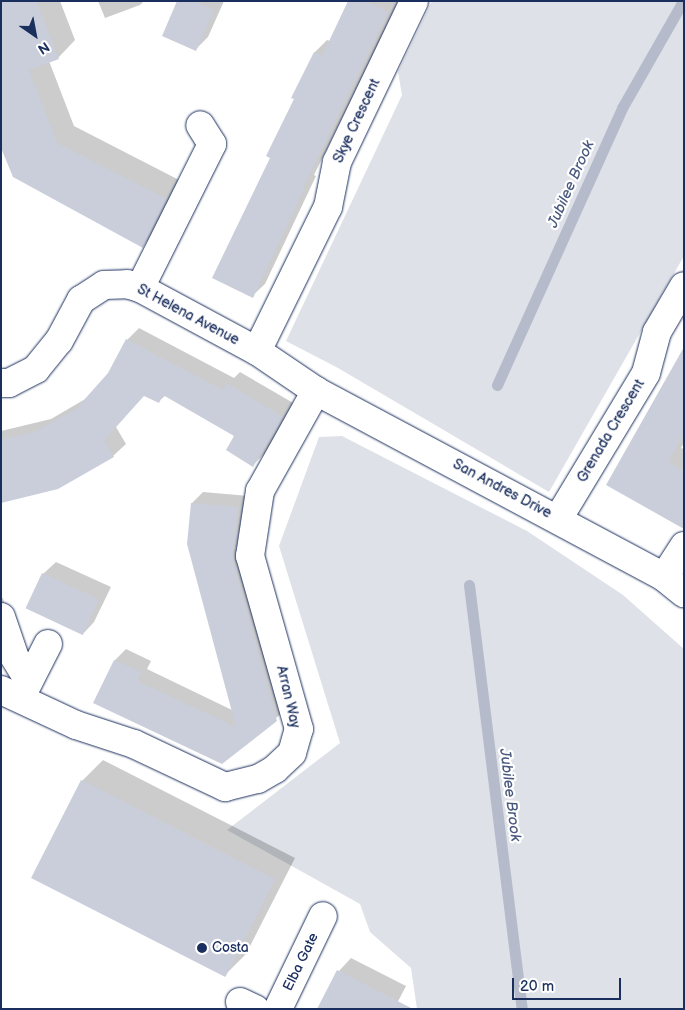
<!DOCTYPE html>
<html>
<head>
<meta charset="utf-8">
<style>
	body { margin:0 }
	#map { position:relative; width:685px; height:1010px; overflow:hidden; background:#fff; font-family:"Balsamiq Sans",sans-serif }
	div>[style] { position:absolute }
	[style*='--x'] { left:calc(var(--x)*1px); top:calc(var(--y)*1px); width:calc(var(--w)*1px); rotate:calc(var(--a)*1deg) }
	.green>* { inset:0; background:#dee1e7 }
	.shadow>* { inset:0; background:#0003 }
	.stream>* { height:11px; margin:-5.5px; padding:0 5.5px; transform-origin:5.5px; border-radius:5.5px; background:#b5bbca }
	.building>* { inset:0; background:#caceda; transform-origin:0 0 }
	.roads { filter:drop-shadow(0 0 1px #1b2f5e) drop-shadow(0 0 1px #1b2f5e) }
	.minor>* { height:28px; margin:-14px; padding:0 14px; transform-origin:14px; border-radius:14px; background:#fff }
	.dots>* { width:14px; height:14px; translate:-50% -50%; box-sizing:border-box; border:2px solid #fff; border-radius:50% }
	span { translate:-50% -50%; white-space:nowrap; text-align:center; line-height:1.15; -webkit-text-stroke:4.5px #fff; paint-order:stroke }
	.street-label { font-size:14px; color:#1b2f5e }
	.poi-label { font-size:14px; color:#1b2f5e }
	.left { translate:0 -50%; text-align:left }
	.water-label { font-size:15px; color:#49597e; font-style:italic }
	.frame { position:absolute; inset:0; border:2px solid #1b2f5e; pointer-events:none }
	.north { position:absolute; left:10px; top:10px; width:50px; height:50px; -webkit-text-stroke:4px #fff; paint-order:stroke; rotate:147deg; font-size:14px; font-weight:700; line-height:20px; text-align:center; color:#1b2f5e }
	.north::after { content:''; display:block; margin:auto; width:18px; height:22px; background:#1b2f5e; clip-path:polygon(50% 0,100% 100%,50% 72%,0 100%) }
	.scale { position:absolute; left:512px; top:978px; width:109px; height:22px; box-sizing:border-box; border:2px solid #1b2f5e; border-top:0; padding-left:6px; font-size:15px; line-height:18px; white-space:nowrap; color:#1b2f5e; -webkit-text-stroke:4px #fff; paint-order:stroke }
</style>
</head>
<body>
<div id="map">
	<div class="green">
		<div style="clip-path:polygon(432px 1px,684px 1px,684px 256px,549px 492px,338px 368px,286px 341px,402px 95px,398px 72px)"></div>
		<div style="clip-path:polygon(342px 436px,527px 531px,623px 595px,684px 649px,684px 1009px,417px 1009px,411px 968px,370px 932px,360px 904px,227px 830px,340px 743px,279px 546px,319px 437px)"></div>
	</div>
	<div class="shadow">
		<div style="clip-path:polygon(1px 1px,60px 1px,75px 40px,58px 58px,49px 61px,74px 126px,183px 182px,160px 229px,142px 246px,14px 176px)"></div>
		<div style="clip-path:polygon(98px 1px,144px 1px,140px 5px,105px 18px)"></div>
		<div style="clip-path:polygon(179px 1px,224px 1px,208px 37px,196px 49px)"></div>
		<div style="clip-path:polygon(350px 1px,400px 1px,314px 175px,316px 176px,265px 284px,252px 296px,271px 157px,296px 99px,293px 97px,315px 52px,327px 40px,330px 41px)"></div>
		<div style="clip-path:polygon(139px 328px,234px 378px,240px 372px,295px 404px,265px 453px,253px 465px,236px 436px,166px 395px,158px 402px,145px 394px,116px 427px,126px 444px,113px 456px,1px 502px,1px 431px,51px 419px,87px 398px,109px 373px,127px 340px)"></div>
		<div style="clip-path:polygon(684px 350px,684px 443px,681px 448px,684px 449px,684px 527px,608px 485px)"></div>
		<div style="clip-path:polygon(203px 492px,249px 496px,287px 709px,222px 762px,95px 703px,115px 660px,126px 649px,151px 661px,147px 669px,232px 710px,192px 503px)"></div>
		<div style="clip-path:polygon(56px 562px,111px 587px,94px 622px,82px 635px,43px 574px)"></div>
		<div style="clip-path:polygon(1px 598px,3px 598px,11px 628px,1px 638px)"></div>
		<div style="clip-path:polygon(103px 760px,295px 858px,246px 954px,225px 975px,82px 781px)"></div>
		<div style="clip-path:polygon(351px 958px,406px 986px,394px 1009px,339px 971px)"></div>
	</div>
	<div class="stream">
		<div style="--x:497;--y:385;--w:304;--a:-65.7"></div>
		<div style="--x:622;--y:108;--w:123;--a:-60.3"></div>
		<div style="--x:469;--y:585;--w:427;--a:82.9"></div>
	</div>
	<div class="building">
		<div style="clip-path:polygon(1px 1px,36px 1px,59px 59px,29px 70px,57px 143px,167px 199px,143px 248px,13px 177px,1px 148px)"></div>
		<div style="clip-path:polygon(177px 1px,194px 1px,214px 10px,196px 51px,162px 36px)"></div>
		<div style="clip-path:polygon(348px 1px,365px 1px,388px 12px,303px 188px,304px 189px,253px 298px,212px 278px,270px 158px,266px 156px,294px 99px,291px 98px,314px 52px,322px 56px)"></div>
		<div style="clip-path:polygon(126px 339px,223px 390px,227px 383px,283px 417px,253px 467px,226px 450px,234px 436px,163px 395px,159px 403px,144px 396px,104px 440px,114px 457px,58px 489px,1px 503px,1px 440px,37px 431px,76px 409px,108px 373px)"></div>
		<div style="clip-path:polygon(684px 347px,684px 434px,668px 462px,684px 471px,684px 529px,606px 485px)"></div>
		<div style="clip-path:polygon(191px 503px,238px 507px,233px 561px,277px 721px,222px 764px,93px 703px,114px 660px,141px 672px,137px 681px,236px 727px,187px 544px)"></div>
		<div style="left:42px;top:573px;width:63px;height:39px;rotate:25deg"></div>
		<div style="left:81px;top:780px;width:218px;height:110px;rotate:27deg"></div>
		<div style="clip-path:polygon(337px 970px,413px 1009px,317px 1009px)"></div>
	</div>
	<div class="roads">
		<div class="minor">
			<div style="--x:140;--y:288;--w:161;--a:-63.4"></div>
			<div style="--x:212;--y:144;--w:22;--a:-122"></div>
			<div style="--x:257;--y:351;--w:161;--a:-63.8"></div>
			<div style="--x:328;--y:207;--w:46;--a:-78.7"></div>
			<div style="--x:337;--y:162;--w:178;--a:-64.4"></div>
			<div style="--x:1;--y:383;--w:8;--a:0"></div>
			<div style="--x:9;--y:383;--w:30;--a:-27"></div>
			<div style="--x:36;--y:369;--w:36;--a:-51"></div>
			<div style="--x:59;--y:341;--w:47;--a:-61.8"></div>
			<div style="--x:81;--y:300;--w:27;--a:-33"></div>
			<div style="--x:104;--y:285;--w:23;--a:-2"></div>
			<div style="--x:127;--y:284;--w:14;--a:17"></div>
			<div style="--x:140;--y:288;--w:133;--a:28.3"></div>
			<div style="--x:257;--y:351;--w:71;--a:34.1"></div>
			<div style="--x:316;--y:391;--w:395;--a:28.1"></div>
			<div style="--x:664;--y:577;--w:26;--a:39"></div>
			<div style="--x:558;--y:519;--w:170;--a:-58.9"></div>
			<div style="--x:646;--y:373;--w:42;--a:-75"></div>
			<div style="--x:657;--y:332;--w:53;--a:-59.6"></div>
			<div style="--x:664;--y:577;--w:37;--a:-57"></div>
			<div style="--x:1;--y:617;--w:43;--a:71.1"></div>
			<div style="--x:15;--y:658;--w:27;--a:59"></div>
			<div style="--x:1;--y:690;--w:83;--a:25"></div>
			<div style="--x:76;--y:725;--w:61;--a:18.1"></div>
			<div style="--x:134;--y:744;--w:101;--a:25.3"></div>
			<div style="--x:225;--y:787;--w:34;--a:-14"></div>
			<div style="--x:258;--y:779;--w:20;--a:-30"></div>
			<div style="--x:275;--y:769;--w:23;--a:-43"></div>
			<div style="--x:292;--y:753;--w:25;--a:-74"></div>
			<div style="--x:299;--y:729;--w:180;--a:-105.8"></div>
			<div style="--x:250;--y:556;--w:66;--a:-81.3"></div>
			<div style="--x:260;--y:491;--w:115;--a:-60.8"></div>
			<div style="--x:23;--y:693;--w:55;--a:-63"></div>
			<div style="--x:240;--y:1002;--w:17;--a:25"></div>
			<div style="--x:278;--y:1009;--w:103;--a:-64.2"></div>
		</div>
	</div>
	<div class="dots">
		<div style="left:202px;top:948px;background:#1b2f5e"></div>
	</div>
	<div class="street-label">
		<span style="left:357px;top:121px;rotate:-65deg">Skye Crescent</span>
		<span style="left:188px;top:315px;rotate:28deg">St Helena Avenue</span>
		<span style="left:611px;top:431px;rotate:-59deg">Grenada Crescent</span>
		<span style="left:502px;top:489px;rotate:28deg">San Andres Drive</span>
		<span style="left:288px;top:697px;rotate:77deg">Arran Way</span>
		<span style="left:301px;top:962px;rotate:-64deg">Elba Gate</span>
	</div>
	<div class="poi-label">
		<span class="left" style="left:212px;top:948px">Costa</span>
	</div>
	<div class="water-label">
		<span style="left:571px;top:184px;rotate:-66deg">Jubilee Brook</span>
		<span style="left:510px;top:795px;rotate:83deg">Jubilee Brook</span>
	</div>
	<div class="frame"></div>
	<div class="north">N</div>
	<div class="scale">20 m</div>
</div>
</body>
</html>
